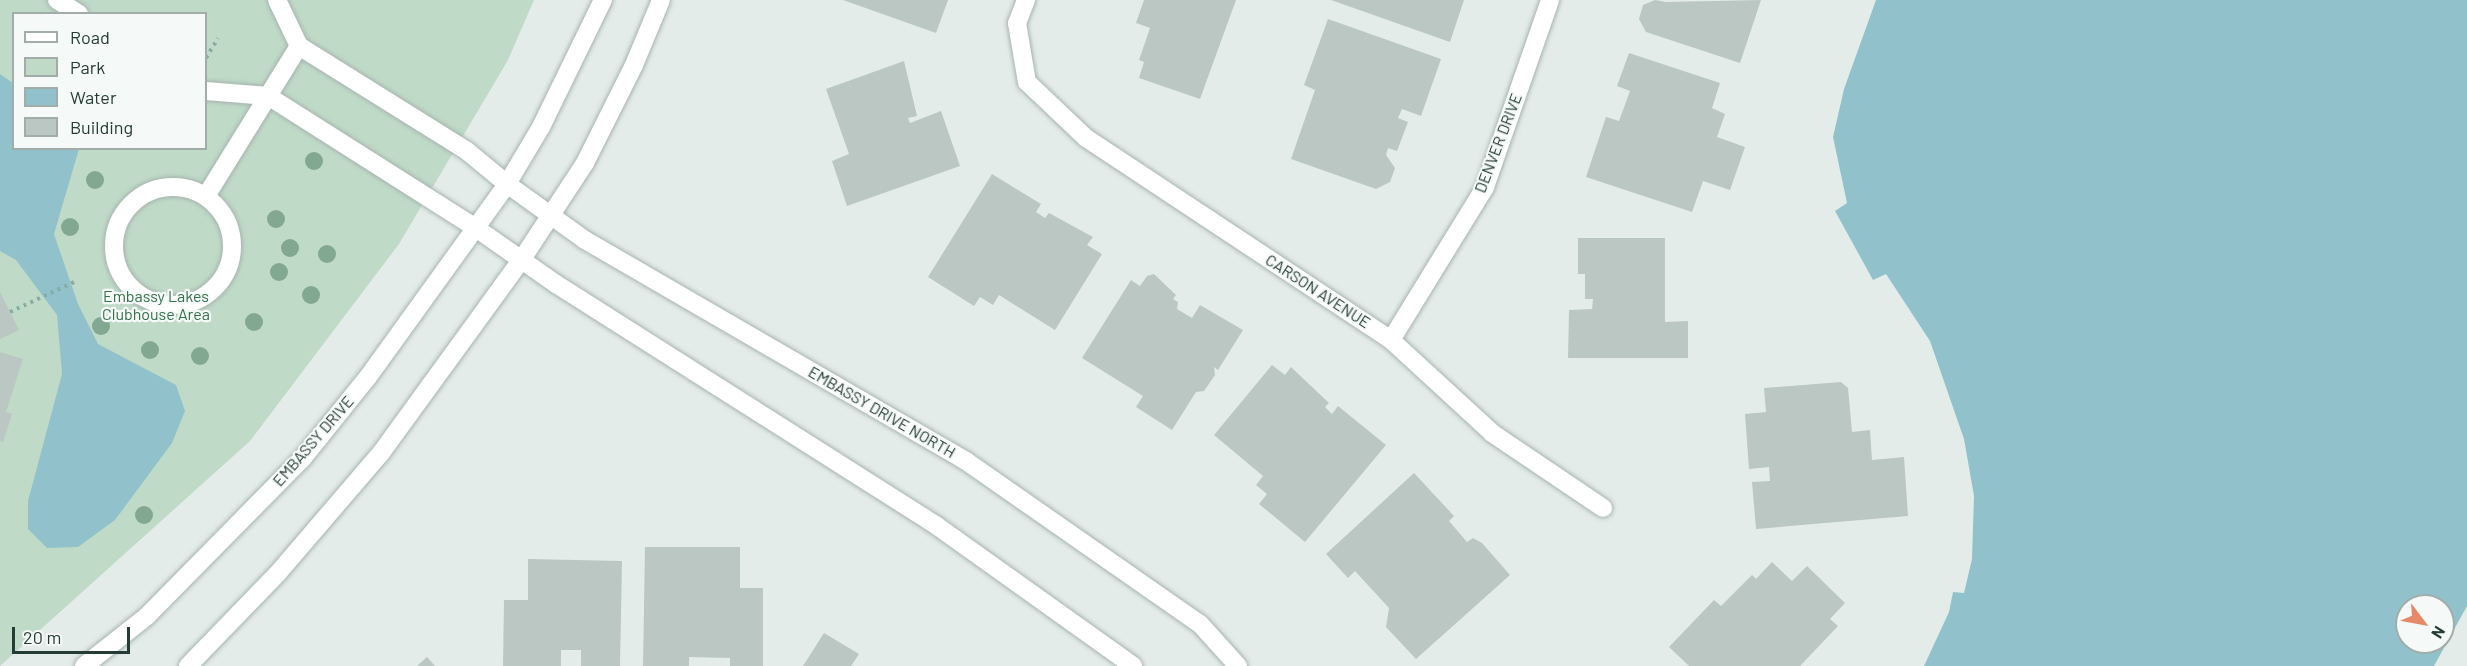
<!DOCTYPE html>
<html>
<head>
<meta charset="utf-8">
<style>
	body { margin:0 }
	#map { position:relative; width:2467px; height:666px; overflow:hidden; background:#e4ece9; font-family:Barlow,sans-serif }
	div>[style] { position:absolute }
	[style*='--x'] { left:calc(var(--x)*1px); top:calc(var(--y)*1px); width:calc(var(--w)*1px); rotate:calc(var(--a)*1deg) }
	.green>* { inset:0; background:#bfdbc7 }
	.water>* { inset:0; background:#91c2cc }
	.building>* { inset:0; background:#bac7c2 }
	.path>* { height:4px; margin-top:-2px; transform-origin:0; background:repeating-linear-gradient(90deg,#88ada2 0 3px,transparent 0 7.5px) }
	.roads { filter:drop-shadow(0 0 2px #a7b4b0) drop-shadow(0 0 2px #a7b4b0) }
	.service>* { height:18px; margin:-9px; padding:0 9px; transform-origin:9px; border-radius:9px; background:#fff }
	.service>.ring { margin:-9px; padding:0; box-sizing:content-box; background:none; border:18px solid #fff; border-radius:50% }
	.minor>* { height:18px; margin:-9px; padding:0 9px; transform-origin:9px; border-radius:9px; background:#fff }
	.trees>* { width:18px; height:18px; margin:-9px; border-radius:50%; background:#83a892 }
	span { translate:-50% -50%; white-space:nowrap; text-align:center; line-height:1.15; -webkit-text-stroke:4.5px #f5f9f7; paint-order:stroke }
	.street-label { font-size:16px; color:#253c36 }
	.park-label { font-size:16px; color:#33704b }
	.legend { position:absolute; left:12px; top:12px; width:195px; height:138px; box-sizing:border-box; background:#f5f9f7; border:2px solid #a2adaa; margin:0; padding:8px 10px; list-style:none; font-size:18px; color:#253c36 }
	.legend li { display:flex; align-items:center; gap:12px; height:30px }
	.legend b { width:30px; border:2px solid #a2adaa }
	.north { position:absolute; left:2395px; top:594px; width:60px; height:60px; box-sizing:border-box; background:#f5f9f7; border:2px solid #a2adaa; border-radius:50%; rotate:122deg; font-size:16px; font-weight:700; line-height:24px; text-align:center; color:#253c36 }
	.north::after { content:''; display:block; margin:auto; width:21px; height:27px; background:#e68969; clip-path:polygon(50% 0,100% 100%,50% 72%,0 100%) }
	.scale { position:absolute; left:12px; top:627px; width:118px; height:27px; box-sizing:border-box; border:3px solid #253c36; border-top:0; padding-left:8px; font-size:18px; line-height:21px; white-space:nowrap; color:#253c36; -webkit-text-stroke:4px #f5f9f7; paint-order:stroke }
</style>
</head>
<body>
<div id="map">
	<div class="green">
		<div style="clip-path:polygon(evenodd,0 0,534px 0,508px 60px,399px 244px,250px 441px,0 666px,0 0,14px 14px,206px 14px,206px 148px,14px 148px,14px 14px)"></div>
	</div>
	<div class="water">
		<div style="clip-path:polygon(evenodd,1876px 0,2467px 0,2467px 606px,2434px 666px,1924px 666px,1949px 612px,1953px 592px,1964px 593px,1972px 559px,1974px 496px,1964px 439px,1930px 341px,1886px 274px,1873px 280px,1835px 211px,1847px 203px,1833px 137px,1844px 89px,1876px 0,2407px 606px,2443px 606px,2443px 642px,2407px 642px,2407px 606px)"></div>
		<div style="clip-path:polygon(0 74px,13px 83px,14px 148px,79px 149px,54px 234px,78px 304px,98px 344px,176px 385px,185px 411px,172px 443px,115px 520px,78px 547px,47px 548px,28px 529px,28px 501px,62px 374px,57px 315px,16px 260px,0 251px)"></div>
	</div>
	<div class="building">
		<div style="clip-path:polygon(843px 0,948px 0,936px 33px)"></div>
		<div style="clip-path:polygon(1144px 0,1236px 0,1200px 99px,1139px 78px,1144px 62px,1139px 60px,1150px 28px,1136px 23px)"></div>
		<div style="clip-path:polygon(1331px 0,1464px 0,1450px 42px)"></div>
		<div style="clip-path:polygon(1655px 0,1666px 2px,1761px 0,1740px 63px,1646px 32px,1639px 19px,1643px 5px)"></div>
		<div style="clip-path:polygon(1328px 19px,1441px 59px,1421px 116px,1402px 109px,1398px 118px,1408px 122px,1397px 151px,1388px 148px,1386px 155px,1395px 168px,1390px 182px,1376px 189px,1291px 159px,1315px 90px,1304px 85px)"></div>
		<div style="clip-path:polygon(1629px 53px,1720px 83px,1712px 108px,1725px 114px,1717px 137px,1745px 147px,1730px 190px,1703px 181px,1692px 212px,1586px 177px,1606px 117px,1619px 121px,1630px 91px,1617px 86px)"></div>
		<div style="clip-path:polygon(904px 61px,917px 116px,908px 118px,910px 123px,941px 111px,960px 166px,847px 206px,832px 161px,849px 154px,826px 89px)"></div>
		<div style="clip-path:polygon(992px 174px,1041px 204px,1036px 212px,1045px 218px,1049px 213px,1093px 237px,1087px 245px,1102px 254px,1055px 330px,999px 295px,993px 305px,980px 297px,974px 306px,928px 277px)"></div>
		<div style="clip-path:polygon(1578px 238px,1665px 238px,1665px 322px,1688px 321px,1688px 358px,1568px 358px,1569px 310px,1592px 309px,1593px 299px,1585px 299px,1585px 274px,1578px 274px)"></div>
		<div style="clip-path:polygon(1154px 274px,1176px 295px,1173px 299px,1178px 302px,1177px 309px,1192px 318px,1200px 305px,1243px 330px,1218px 370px,1214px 367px,1215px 375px,1204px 391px,1196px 392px,1172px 430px,1136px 407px,1143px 396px,1082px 358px,1131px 280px,1140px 286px,1147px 276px)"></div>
		<div style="clip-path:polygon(0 292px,19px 330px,0 339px)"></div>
		<div style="clip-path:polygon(0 352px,23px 359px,6px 412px,12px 414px,3px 442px,0 441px)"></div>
		<div style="clip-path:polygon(1272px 365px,1285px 375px,1291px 367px,1329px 403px,1325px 407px,1332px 414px,1338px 406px,1386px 445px,1305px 542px,1259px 504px,1267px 494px,1256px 485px,1263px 476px,1214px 435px)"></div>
		<div style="clip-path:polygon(1841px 382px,1848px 388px,1852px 432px,1870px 430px,1872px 460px,1904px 457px,1908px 516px,1756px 529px,1752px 482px,1770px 481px,1769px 467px,1749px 469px,1745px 414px,1766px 412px,1764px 388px)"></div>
		<div style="clip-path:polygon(1414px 473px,1454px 516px,1449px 521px,1467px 542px,1473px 538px,1482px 543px,1510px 575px,1416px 659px,1386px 627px,1389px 608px,1355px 571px,1348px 578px,1326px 554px)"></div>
		<div style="clip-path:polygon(645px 547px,740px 547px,740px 588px,763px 588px,763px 666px,730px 666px,730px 658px,689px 657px,689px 666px,643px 666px)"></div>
		<div style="clip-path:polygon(528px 559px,622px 561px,620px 666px,581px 666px,581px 650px,561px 650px,561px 666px,503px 666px,504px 600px,528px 600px)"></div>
		<div style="clip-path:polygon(1772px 562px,1792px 581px,1807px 566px,1845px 603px,1830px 619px,1838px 626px,1800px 666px,1689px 666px,1669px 647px,1714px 600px,1721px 606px,1752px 575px,1756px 579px)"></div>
		<div style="clip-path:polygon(824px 633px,859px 654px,851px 666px,803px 666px)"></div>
		<div style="clip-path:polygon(427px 657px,435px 666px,417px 666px)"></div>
	</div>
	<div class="path">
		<div style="--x:206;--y:58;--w:23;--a:-59"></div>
		<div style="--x:10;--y:312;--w:71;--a:-25.1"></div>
	</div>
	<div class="roads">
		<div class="service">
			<div style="--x:57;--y:0;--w:26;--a:32"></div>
			<div style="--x:277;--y:0;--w:51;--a:64.4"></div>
			<div style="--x:299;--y:46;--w:198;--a:32"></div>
			<div style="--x:467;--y:151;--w:52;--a:39.5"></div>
			<div style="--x:206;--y:91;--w:62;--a:4.6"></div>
			<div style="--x:268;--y:96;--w:246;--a:32.4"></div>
			<div class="ring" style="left:114px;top:187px;width:100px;height:100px"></div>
			<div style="--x:206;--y:196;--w:176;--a:-58.2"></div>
		</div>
		<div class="minor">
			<div style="--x:1026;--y:0;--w:25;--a:111"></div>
			<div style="--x:1017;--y:23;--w:60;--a:80.4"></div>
			<div style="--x:1027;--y:82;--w:81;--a:43.5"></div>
			<div style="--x:1086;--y:138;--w:366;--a:33.5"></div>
			<div style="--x:1391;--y:340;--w:137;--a:42.6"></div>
			<div style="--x:1492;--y:433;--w:134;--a:34"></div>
			<div style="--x:507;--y:184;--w:96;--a:35.7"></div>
			<div style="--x:585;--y:240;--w:440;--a:30.1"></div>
			<div style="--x:966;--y:461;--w:285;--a:34.9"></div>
			<div style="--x:1200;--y:624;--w:57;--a:47.9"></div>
			<div style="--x:476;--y:228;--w:98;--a:35"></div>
			<div style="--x:556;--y:284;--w:451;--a:32.4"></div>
			<div style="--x:937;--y:526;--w:241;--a:35.5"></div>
			<div style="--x:1391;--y:340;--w:180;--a:-58.4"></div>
			<div style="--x:1485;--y:187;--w:198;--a:-70.8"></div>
			<div style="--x:84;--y:666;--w:80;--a:-38.4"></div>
			<div style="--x:147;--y:616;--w:221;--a:-45.4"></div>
			<div style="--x:302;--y:459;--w:105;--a:-51.2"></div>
			<div style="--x:368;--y:377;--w:238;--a:-54.2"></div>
			<div style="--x:507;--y:184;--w:66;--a:-59.2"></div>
			<div style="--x:541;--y:127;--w:141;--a:-64"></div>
			<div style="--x:188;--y:666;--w:129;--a:-45.9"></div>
			<div style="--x:278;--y:573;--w:158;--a:-49.4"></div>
			<div style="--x:381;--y:453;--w:240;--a:-54"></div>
			<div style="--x:522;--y:259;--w:115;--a:-56.7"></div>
			<div style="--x:585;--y:163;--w:110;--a:-63.4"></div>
			<div style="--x:634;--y:65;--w:70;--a:-67.4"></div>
		</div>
	</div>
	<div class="trees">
		<div style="left:314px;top:161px"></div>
		<div style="left:95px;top:180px"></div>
		<div style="left:276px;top:219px"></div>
		<div style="left:70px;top:227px"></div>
		<div style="left:290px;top:248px"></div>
		<div style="left:327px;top:254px"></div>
		<div style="left:279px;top:272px"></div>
		<div style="left:311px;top:295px"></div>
		<div style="left:254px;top:322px"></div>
		<div style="left:101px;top:326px"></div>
		<div style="left:150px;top:350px"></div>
		<div style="left:200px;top:356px"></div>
		<div style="left:144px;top:515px"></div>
	</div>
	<div class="street-label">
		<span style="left:1498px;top:143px;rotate:-69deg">DENVER DRIVE</span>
		<span style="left:1318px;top:291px;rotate:33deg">CARSON AVENUE</span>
		<span style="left:882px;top:412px;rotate:30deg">EMBASSY DRIVE NORTH</span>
		<span style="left:313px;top:441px;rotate:-49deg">EMBASSY DRIVE</span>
	</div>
	<div class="park-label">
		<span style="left:156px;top:305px">Embassy Lakes<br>Clubhouse Area</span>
	</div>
	<ul class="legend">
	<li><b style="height:8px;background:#fff"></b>Road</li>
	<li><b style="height:16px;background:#bfdbc7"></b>Park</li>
	<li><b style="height:16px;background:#91c2cc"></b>Water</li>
	<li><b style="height:16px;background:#bac7c2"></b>Building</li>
	</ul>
	<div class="north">N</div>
	<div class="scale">20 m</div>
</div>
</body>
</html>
